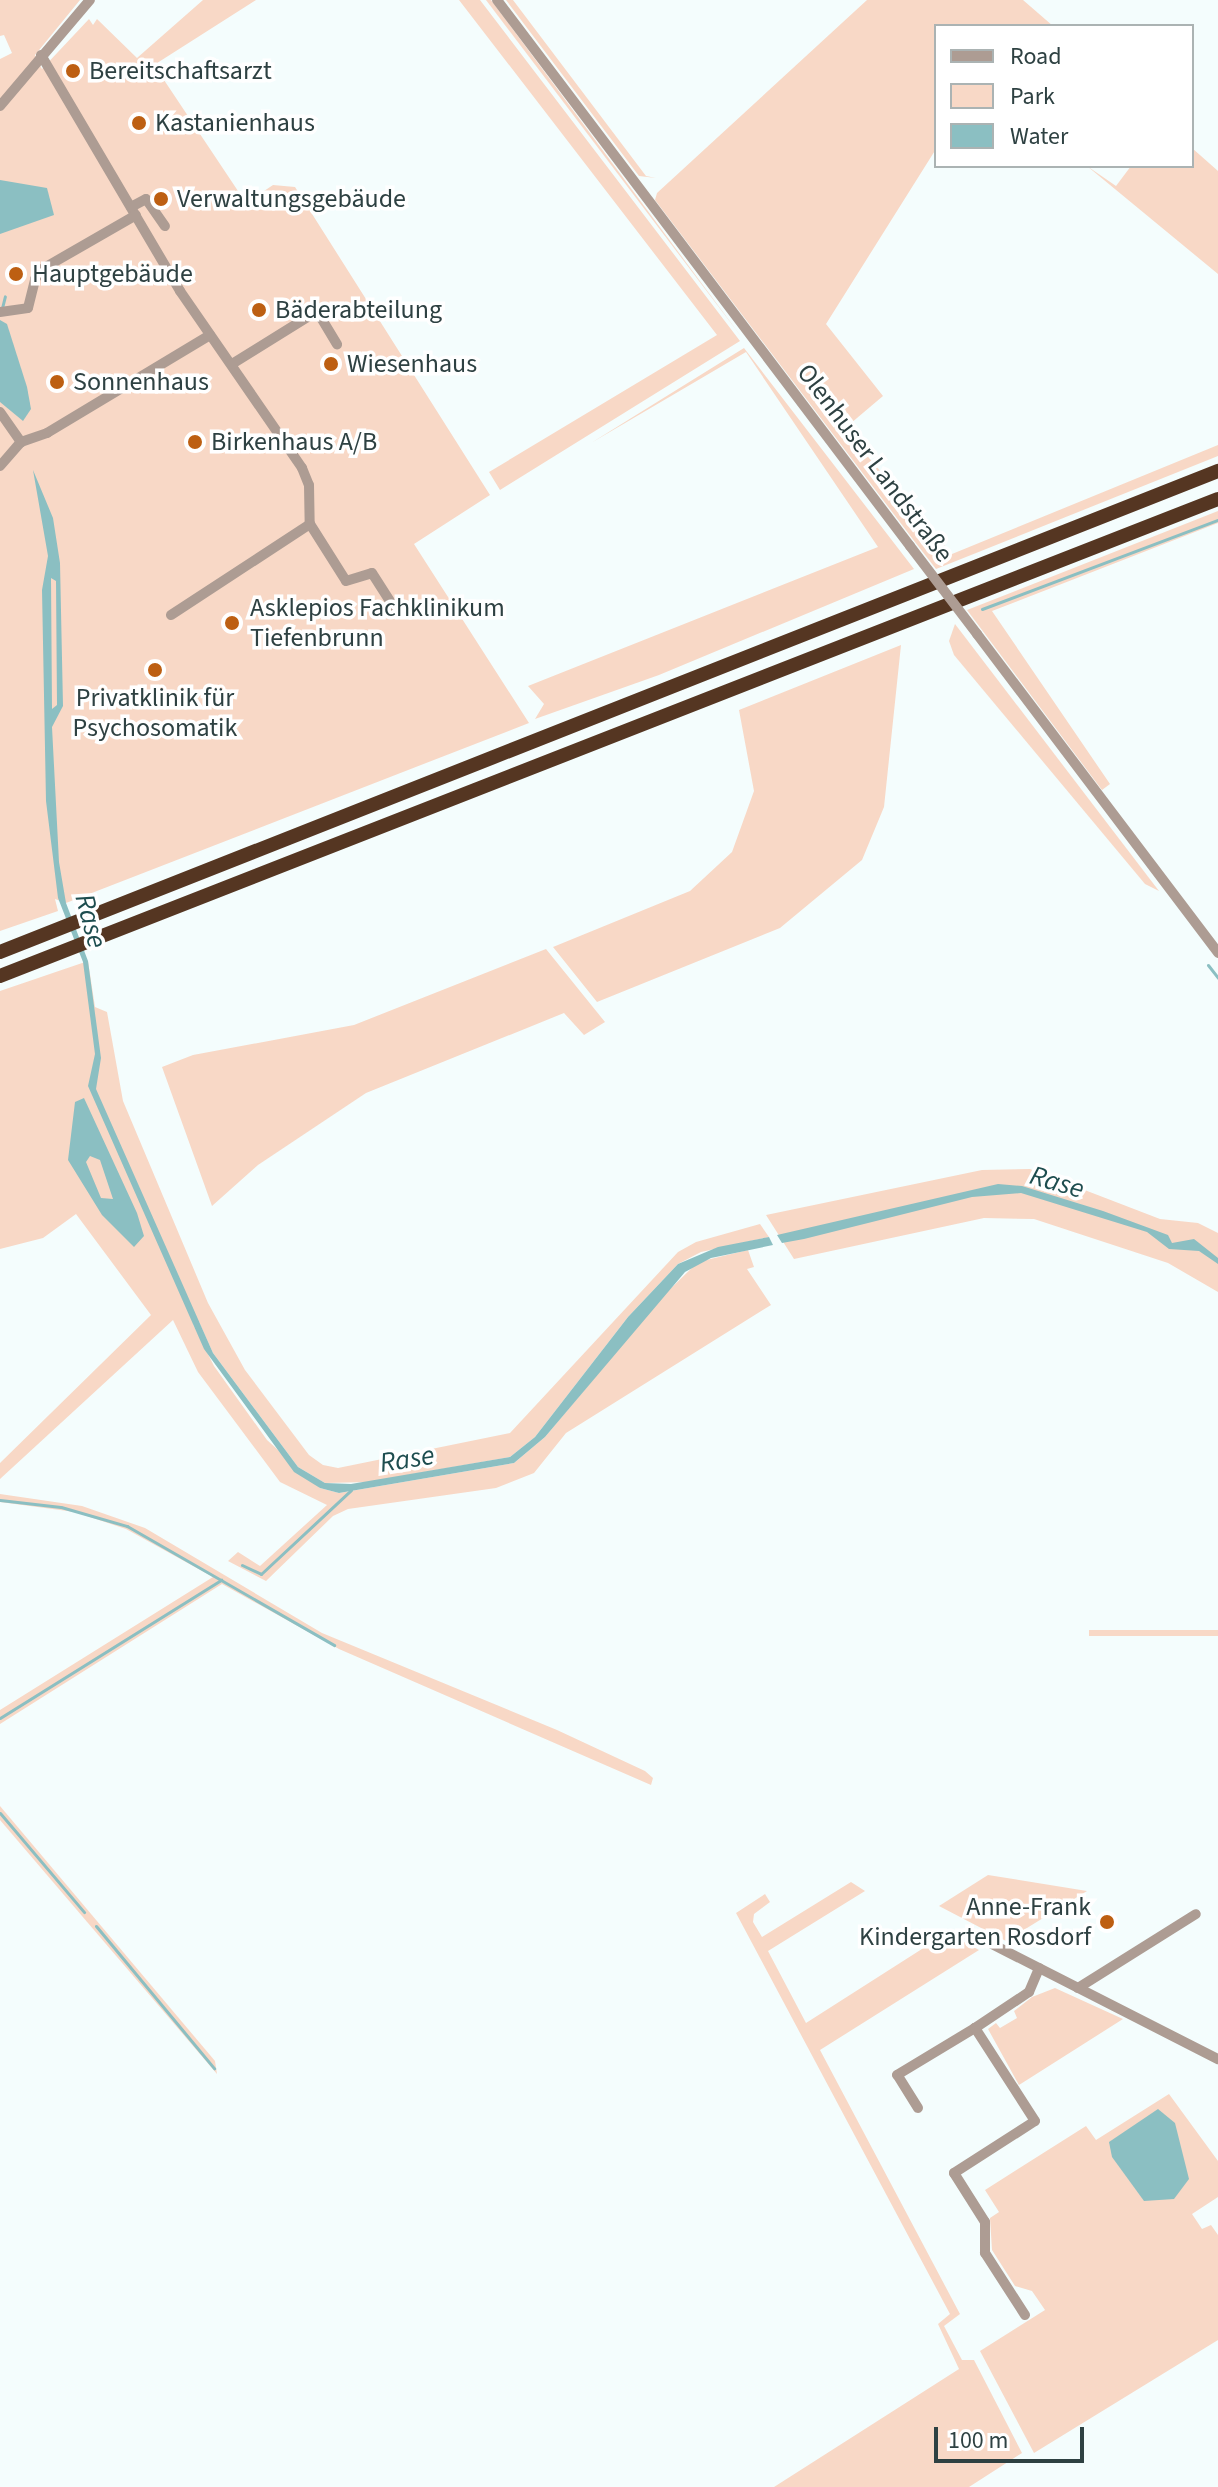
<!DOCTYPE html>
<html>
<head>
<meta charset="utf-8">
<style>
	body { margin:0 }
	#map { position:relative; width:1218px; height:2487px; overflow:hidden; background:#f4fdfd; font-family:"Source Sans 3",sans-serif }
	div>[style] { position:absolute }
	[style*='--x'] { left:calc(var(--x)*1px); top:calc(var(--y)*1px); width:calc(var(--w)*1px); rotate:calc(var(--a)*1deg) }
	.green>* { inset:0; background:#f8d8c6; transform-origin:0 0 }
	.water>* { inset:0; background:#8bbfc2 }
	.stream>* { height:3px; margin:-1.5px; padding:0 1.5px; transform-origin:1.5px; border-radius:1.5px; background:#8bbfc2 }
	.minor>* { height:10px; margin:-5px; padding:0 5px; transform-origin:5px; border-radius:5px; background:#ad9c93 }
	.highway>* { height:14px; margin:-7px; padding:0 7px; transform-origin:7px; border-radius:7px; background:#553622 }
	.minor-bridge>* { height:10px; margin:-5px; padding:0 5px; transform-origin:5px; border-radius:5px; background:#ad9c93 }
	.dots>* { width:22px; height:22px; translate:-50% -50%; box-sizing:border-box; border:4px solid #fff; border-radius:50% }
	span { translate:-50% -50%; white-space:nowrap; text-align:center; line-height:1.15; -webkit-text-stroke:7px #fff; paint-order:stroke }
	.poi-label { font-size:26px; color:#2e4142 }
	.left { translate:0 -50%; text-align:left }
	.right { translate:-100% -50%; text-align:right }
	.street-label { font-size:26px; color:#2e4142 }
	.water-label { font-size:28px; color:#1e4d4f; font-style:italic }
	.legend { position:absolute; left:934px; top:24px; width:260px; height:144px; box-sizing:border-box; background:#fff; border:2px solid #abb3b3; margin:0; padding:10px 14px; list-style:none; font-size:24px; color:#2e4142 }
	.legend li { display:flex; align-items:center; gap:16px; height:40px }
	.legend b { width:40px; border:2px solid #abb3b3 }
	.scale { position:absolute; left:934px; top:2427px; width:150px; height:36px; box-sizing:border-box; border:4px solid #2e4142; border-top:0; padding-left:10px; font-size:24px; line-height:28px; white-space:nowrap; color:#2e4142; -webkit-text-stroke:6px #fff; paint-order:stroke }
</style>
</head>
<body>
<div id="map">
	<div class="green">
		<div style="clip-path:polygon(0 0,80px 0,35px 55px,42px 69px,89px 19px,93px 25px,97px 19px,137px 58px,203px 0,256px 0,154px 65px,246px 203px,273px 185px,295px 187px,490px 495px,414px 544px,529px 723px,66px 903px,55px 899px,58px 911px,0 931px,0 59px,12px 53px,4px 35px,0 36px)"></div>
		<div style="clip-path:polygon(459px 0,480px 0,740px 341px,500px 490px,489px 472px,717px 335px)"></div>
		<div style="clip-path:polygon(486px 0,491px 0,743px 339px)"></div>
		<div style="clip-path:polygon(506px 0,513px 0,646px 176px,656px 178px,639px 176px)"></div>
		<div style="clip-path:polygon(867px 0,1023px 0,1053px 26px,936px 26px,936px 149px,826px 324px,883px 396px,844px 429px,952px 554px,1218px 445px,1218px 456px,936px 569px,915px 542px,655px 200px,657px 193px)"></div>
		<div style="clip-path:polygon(1192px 148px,1218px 171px,1218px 274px,1087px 166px,1116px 186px,1131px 166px,1192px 166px)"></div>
		<div style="clip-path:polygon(744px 348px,914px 569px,659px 675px,535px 719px,544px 704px,528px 686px,878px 547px,746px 352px,591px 443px)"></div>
		<div style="clip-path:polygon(1218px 511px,1218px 523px,992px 611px,1110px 784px,1102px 790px,967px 610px)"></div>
		<div style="clip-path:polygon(955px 624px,968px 641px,1159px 891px,1145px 884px,954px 655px,949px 641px)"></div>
		<div style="clip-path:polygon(901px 645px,884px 807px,862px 860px,780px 928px,597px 1002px,553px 947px,690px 891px,732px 852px,754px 791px,739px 710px)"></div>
		<div style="clip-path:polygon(546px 949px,605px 1022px,584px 1035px,564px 1013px,366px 1093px,258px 1165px,212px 1206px,162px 1067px,193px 1055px,354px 1025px)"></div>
		<div style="clip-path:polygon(88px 961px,95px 1007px,107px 1012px,123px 1101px,208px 1303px,245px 1370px,309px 1455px,323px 1465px,338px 1468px,510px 1433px,678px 1252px,696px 1242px,760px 1224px,769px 1237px,701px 1252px,678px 1264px,628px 1317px,535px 1437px,510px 1457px,368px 1482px,325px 1483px,298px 1467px,213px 1353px,199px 1322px,193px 1324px,214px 1366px,267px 1440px,320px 1488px,339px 1493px,514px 1463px,545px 1437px,663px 1296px,698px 1262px,748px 1250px,754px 1267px,747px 1269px,771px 1305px,566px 1433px,534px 1473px,496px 1488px,348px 1509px,333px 1516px,266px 1581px,228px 1561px,238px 1552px,260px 1566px,327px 1505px,280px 1482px,198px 1372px,173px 1320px,0 1479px,0 1463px,151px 1315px,76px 1214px,43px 1238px,0 1249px,0 991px)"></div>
		<div style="clip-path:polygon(1030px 1169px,1160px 1219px,1198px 1223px,1218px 1233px,1218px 1292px,1168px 1263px,1034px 1219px,984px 1218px,794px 1259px,766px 1215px,982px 1170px)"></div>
		<div style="clip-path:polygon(0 1494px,82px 1506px,145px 1528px,322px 1633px,557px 1730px,645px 1771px,653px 1778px,651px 1785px,339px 1649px,222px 1584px,0 1724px,0 1710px,213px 1577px,126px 1529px,75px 1512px,0 1502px)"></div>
		<div style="left:1218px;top:1630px;width:6px;height:129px;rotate:90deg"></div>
		<div style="clip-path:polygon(0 1806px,215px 2061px,217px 2074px,0 1820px)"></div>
		<div style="clip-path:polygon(988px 1875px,1087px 1891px,1006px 1941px,939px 1906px)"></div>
		<div style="clip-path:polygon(851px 1882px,865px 1891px,768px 1951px,806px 2023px,947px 1933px,979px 1950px,820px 2050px,960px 2314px,944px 2326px,962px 2360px,974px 2360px,1022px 2453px,969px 2487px,774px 2487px,959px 2369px,938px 2324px,950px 2314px,736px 1913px,765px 1894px,770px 1902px,754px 1914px,753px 1922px,762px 1937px)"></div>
		<div style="clip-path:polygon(1055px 1988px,1123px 2019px,1019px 2085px,988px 2029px,996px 2023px,1000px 2028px,1017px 2018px,1014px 2011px,1032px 1997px)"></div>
		<div style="clip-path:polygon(1169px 2094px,1218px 2161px,1218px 2197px,1192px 2214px,1202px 2229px,1211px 2225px,1218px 2235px,1218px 2340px,1034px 2453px,980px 2351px,1045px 2310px,1032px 2291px,1015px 2286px,992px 2250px,990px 2218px,999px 2212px,985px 2190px,1086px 2126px,1096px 2140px)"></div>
	</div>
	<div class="water">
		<div style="clip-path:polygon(0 180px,47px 188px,54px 215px,0 234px)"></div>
		<div style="clip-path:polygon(0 320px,7px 324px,27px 387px,31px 409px,23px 421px,0 402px)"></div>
		<div style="clip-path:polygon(evenodd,33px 470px,53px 518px,60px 563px,63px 706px,52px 727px,59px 862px,66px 903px,88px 961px,101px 1058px,96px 1089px,213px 1353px,298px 1467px,325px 1483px,351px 1484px,510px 1457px,535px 1437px,628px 1317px,678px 1264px,718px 1247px,769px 1237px,773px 1245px,711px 1258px,685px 1272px,545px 1437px,514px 1463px,339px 1493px,320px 1488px,294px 1472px,204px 1349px,88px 1086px,95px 1054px,83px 962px,58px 898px,46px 801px,42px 590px,48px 556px,33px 470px,51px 578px,56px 581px,57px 705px,52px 709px,51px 578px)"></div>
		<div style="clip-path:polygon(evenodd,84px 1098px,137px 1213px,144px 1236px,134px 1247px,102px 1215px,68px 1160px,75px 1102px,84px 1098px,90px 1156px,100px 1160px,113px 1199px,101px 1198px,86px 1162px,90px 1156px)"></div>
		<div style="clip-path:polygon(998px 1184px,1022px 1186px,1103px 1211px,1168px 1235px,1172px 1243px,1194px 1239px,1218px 1258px,1218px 1264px,1199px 1251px,1169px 1249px,1147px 1232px,1021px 1193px,972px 1197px,804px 1239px,782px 1243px,777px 1235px)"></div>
		<div style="clip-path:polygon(1158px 2109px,1175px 2123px,1189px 2179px,1174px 2199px,1144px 2201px,1112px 2157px,1109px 2142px)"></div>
	</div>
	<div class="stream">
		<div style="--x:2;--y:308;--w:12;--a:-76"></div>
		<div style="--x:982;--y:609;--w:252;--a:-20.7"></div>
		<div style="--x:1208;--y:965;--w:16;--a:52"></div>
		<div style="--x:0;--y:1500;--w:61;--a:6.5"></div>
		<div style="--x:61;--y:1507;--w:69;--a:16.1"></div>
		<div style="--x:127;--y:1526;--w:239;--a:29.9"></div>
		<div style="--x:242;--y:1565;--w:21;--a:25"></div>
		<div style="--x:261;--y:1574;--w:123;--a:-43"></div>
		<div style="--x:0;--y:1718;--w:261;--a:-32"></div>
		<div style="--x:0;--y:1813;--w:130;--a:49.7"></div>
		<div style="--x:96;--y:1926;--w:185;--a:50.3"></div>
	</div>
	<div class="minor">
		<div style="--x:497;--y:0;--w:685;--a:52.9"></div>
		<div style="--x:41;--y:55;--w:274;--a:59.5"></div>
		<div style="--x:180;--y:291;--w:215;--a:55.4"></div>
		<div style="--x:302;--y:468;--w:18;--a:68"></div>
		<div style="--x:309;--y:485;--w:39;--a:89"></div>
		<div style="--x:310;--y:524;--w:67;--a:57.7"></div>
		<div style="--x:346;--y:581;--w:27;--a:-17"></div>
		<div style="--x:372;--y:573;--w:43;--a:57.4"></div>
		<div style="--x:0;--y:106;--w:139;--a:-49.7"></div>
		<div style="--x:131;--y:207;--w:17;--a:-28"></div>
		<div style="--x:146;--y:199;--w:33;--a:55"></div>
		<div style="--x:0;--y:312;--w:28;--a:-8"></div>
		<div style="--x:28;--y:308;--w:30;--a:-76"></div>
		<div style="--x:35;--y:279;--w:14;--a:-51"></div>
		<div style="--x:44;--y:268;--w:106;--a:-29.9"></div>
		<div style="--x:232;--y:364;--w:100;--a:-31.9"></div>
		<div style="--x:317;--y:311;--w:39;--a:59"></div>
		<div style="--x:0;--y:412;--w:37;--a:55"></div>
		<div style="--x:0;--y:466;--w:32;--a:-49"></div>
		<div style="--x:21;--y:442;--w:28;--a:-19"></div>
		<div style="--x:47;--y:433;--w:190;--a:-31"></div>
		<div style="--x:171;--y:615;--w:166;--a:-33.2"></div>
		<div style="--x:977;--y:634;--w:400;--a:52.9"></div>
		<div style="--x:990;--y:1943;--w:256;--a:27"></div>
		<div style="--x:1078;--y:1988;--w:139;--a:-32.1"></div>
		<div style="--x:918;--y:2108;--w:39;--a:-122"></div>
		<div style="--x:897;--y:2075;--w:91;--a:-31.1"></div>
		<div style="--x:1025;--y:2315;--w:74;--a:-122.8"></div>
		<div style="--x:985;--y:2253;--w:31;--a:-90"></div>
		<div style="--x:985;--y:2222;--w:58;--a:-122.3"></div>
		<div style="--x:954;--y:2173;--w:96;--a:-32.7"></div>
		<div style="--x:1035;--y:2121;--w:111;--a:-122.8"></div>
		<div style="--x:975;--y:2028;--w:65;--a:-33.7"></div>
		<div style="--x:1029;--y:1992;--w:26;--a:-67"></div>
	</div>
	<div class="highway">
		<div style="--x:0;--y:952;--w:1310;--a:-21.55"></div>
		<div style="--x:0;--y:976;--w:1308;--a:-21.39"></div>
	</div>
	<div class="minor-bridge">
		<div style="--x:910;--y:546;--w:111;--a:52.7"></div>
	</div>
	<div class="dots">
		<div style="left:73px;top:71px;background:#bd5f12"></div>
		<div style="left:139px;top:123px;background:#bd5f12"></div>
		<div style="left:161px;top:199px;background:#bd5f12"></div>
		<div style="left:16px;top:274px;background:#bd5f12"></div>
		<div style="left:259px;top:310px;background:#bd5f12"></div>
		<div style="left:331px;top:364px;background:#bd5f12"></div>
		<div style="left:57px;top:382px;background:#bd5f12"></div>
		<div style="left:195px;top:442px;background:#bd5f12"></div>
		<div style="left:232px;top:623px;background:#bd5f12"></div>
		<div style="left:155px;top:670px;background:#bd5f12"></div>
		<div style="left:1107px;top:1922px;background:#bd5f12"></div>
	</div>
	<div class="poi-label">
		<span class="left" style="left:89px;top:71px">Bereitschaftsarzt</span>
		<span class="left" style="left:155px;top:123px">Kastanienhaus</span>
		<span class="left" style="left:177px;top:199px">Verwaltungsgebäude</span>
		<span class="left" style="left:32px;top:274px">Hauptgebäude</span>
		<span class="left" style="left:275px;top:310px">Bäderabteilung</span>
		<span class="left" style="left:347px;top:364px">Wiesenhaus</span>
		<span class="left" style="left:73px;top:382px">Sonnenhaus</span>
		<span class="left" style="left:211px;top:442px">Birkenhaus A/B</span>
		<span class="left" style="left:250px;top:623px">Asklepios Fachklinikum<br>Tiefenbrunn</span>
		<span style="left:155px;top:713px">Privatklinik für<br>Psychosomatik</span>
		<span class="right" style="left:1091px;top:1922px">Anne-Frank<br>Kindergarten Rosdorf</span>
	</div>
	<div class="street-label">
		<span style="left:875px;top:463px;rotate:53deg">Olenhuser Landstraße</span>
	</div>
	<div class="water-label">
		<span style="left:91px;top:921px;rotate:75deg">Rase</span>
		<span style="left:1057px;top:1182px;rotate:16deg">Rase</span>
		<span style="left:407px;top:1459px;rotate:-9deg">Rase</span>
	</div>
	<ul class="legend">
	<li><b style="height:10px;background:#ad9c93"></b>Road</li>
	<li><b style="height:22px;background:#f8d8c6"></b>Park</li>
	<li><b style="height:22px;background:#8bbfc2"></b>Water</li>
	</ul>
	<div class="scale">100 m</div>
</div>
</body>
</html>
